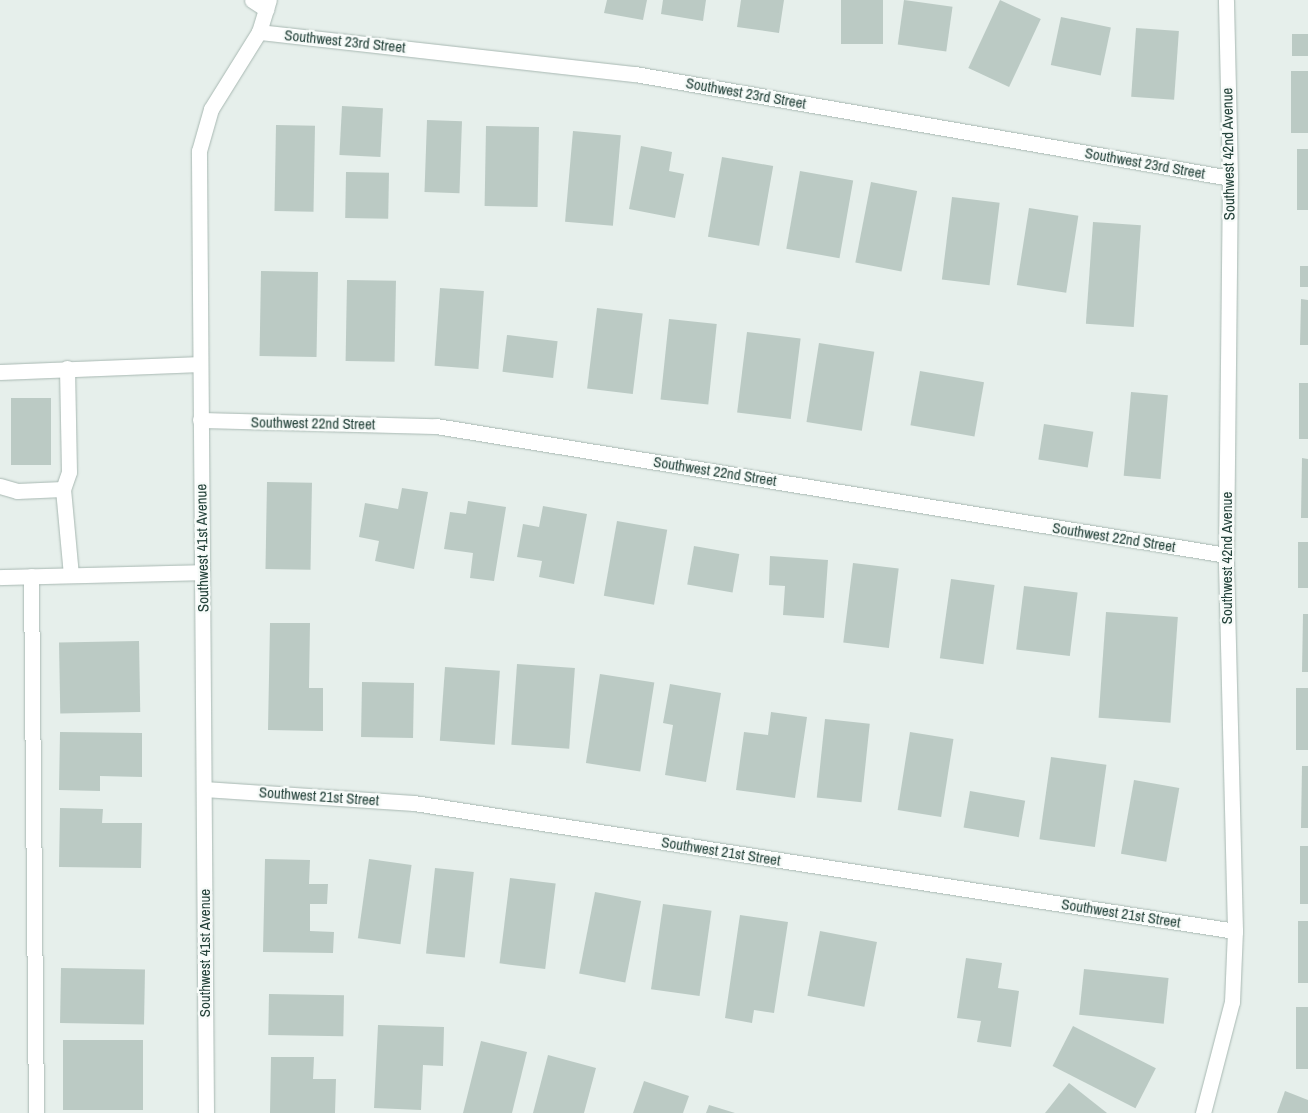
<!DOCTYPE html>
<html>
<head>
<meta charset="utf-8">
<style>
	body { margin:0 }
	#map { position:relative; width:1308px; height:1113px; overflow:hidden; background:#e6efeb; font-family:"Archivo Narrow",sans-serif }
	div>[style] { position:absolute }
	[style*='--x'] { left:calc(var(--x)*1px); top:calc(var(--y)*1px); width:calc(var(--w)*1px); rotate:calc(var(--a)*1deg) }
	.building>* { inset:0; background:#bbcac4; transform-origin:0 0 }
	.roads { filter:drop-shadow(0 0 1px #a8b8b2) drop-shadow(0 0 1px #a8b8b2) }
	.lane>* { height:15px; margin:-7.5px; padding:0 7.5px; transform-origin:7.5px; border-radius:7.5px; background:#fff }
	.street>* { height:15px; margin:-7.5px; padding:0 7.5px; transform-origin:7.5px; border-radius:7.5px; background:#fff }
	span { translate:-50% -50%; white-space:nowrap; text-align:center; line-height:1.15; -webkit-text-stroke:4.5px #f7fbf9; paint-order:stroke }
	.street-label { font-size:15px; color:#24423a }
</style>
</head>
<body>
<div id="map">
	<div class="building">
		<div style="clip-path:polygon(607px 0,647px 0,643px 20px,604px 13px)"></div>
		<div style="clip-path:polygon(663px 0,706px 0,703px 21px,661px 14px)"></div>
		<div style="clip-path:polygon(741px 0,784px 0,779px 33px,737px 27px)"></div>
		<div style="left:841px;top:0;width:42px;height:44px"></div>
		<div style="left:904px;top:0;width:49px;height:45px;rotate:8deg"></div>
		<div style="left:1000px;top:0;width:45px;height:75px;rotate:25deg"></div>
		<div style="left:1061px;top:17px;width:51px;height:49px;rotate:12deg"></div>
		<div style="left:1136px;top:28px;width:43px;height:69px;rotate:4deg"></div>
		<div style="left:1292px;top:34px;width:16px;height:22px"></div>
		<div style="left:1291px;top:71px;width:17px;height:62px"></div>
		<div style="left:342px;top:106px;width:41px;height:49px;rotate:3deg"></div>
		<div style="left:427px;top:120px;width:35px;height:72px;rotate:2deg"></div>
		<div style="left:276px;top:125px;width:39px;height:86px;rotate:1deg"></div>
		<div style="left:486px;top:126px;width:53px;height:80px;rotate:1deg"></div>
		<div style="left:573px;top:131px;width:48px;height:91px;rotate:5deg"></div>
		<div style="clip-path:polygon(641px 146px,672px 152px,669px 171px,684px 174px,675px 218px,629px 209px)"></div>
		<div style="left:1297px;top:149px;width:11px;height:61px"></div>
		<div style="left:722px;top:157px;width:52px;height:81px;rotate:10deg"></div>
		<div style="left:800px;top:171px;width:54px;height:79px;rotate:10deg"></div>
		<div style="left:346px;top:172px;width:43px;height:46px;rotate:1deg"></div>
		<div style="left:871px;top:182px;width:47px;height:82px;rotate:11deg"></div>
		<div style="left:952px;top:197px;width:48px;height:83px;rotate:7deg"></div>
		<div style="left:1029px;top:208px;width:50px;height:78px;rotate:9deg"></div>
		<div style="left:1093px;top:222px;width:48px;height:102px;rotate:4deg"></div>
		<div style="left:1300px;top:266px;width:8px;height:21px"></div>
		<div style="left:261px;top:271px;width:57px;height:85px;rotate:1deg"></div>
		<div style="left:347px;top:280px;width:49px;height:81px;rotate:1deg"></div>
		<div style="left:440px;top:288px;width:44px;height:78px;rotate:4deg"></div>
		<div style="clip-path:polygon(1301px 299px,1308px 300px,1308px 345px,1300px 345px)"></div>
		<div style="left:597px;top:308px;width:46px;height:81px;rotate:7deg"></div>
		<div style="left:669px;top:319px;width:48px;height:81px;rotate:6deg"></div>
		<div style="left:747px;top:332px;width:54px;height:81px;rotate:7deg"></div>
		<div style="left:507px;top:335px;width:51px;height:37px;rotate:7deg"></div>
		<div style="left:819px;top:343px;width:56px;height:80px;rotate:9deg"></div>
		<div style="left:920px;top:371px;width:65px;height:55px;rotate:10deg"></div>
		<div style="left:1299px;top:383px;width:9px;height:56px"></div>
		<div style="left:1131px;top:392px;width:37px;height:84px;rotate:5deg"></div>
		<div style="left:11px;top:398px;width:40px;height:67px"></div>
		<div style="left:1044px;top:424px;width:50px;height:36px;rotate:9deg"></div>
		<div style="clip-path:polygon(1302px 458px,1308px 459px,1308px 518px,1301px 518px)"></div>
		<div style="left:267px;top:482px;width:45px;height:87px;rotate:1deg"></div>
		<div style="clip-path:polygon(402px 488px,428px 492px,414px 569px,375px 561px,379px 541px,359px 537px,365px 503px,398px 509px)"></div>
		<div style="clip-path:polygon(468px 501px,506px 507px,494px 581px,470px 578px,473px 553px,444px 549px,450px 512px,466px 514px)"></div>
		<div style="clip-path:polygon(543px 506px,587px 514px,574px 584px,539px 577px,542px 561px,517px 557px,523px 524px,539px 527px)"></div>
		<div style="left:617px;top:521px;width:51px;height:76px;rotate:10deg"></div>
		<div style="left:1298px;top:542px;width:10px;height:46px"></div>
		<div style="left:694px;top:546px;width:46px;height:39px;rotate:10deg"></div>
		<div style="clip-path:polygon(770px 556px,828px 560px,824px 618px,783px 615px,785px 586px,769px 585px)"></div>
		<div style="left:853px;top:563px;width:46px;height:80px;rotate:7deg"></div>
		<div style="left:951px;top:579px;width:44px;height:80px;rotate:8deg"></div>
		<div style="left:1024px;top:586px;width:54px;height:64px;rotate:7deg"></div>
		<div style="left:1106px;top:612px;width:72px;height:106px;rotate:4deg"></div>
		<div style="clip-path:polygon(1303px 614px,1308px 614px,1308px 672px,1302px 672px)"></div>
		<div style="clip-path:polygon(270px 623px,310px 623px,309px 688px,323px 688px,323px 731px,268px 730px)"></div>
		<div style="left:139px;top:641px;width:71px;height:80px;rotate:89deg"></div>
		<div style="left:517px;top:664px;width:58px;height:81px;rotate:4deg"></div>
		<div style="left:445px;top:667px;width:55px;height:74px;rotate:4deg"></div>
		<div style="left:600px;top:674px;width:55px;height:90px;rotate:9deg"></div>
		<div style="left:362px;top:682px;width:52px;height:55px;rotate:1deg"></div>
		<div style="clip-path:polygon(670px 684px,721px 693px,706px 782px,665px 775px,673px 725px,663px 723px)"></div>
		<div style="left:1296px;top:688px;width:12px;height:62px"></div>
		<div style="clip-path:polygon(771px 712px,807px 717px,795px 798px,736px 790px,744px 732px,768px 735px)"></div>
		<div style="left:825px;top:719px;width:45px;height:79px;rotate:6deg"></div>
		<div style="clip-path:polygon(60px 732px,142px 733px,142px 777px,100px 776px,100px 791px,59px 790px)"></div>
		<div style="left:910px;top:732px;width:44px;height:79px;rotate:9deg"></div>
		<div style="left:1051px;top:757px;width:56px;height:83px;rotate:8deg"></div>
		<div style="clip-path:polygon(1302px 766px,1308px 766px,1308px 828px,1301px 828px)"></div>
		<div style="left:1134px;top:780px;width:46px;height:75px;rotate:10deg"></div>
		<div style="left:970px;top:791px;width:56px;height:37px;rotate:10deg"></div>
		<div style="clip-path:polygon(60px 808px,103px 809px,102px 823px,142px 823px,141px 868px,59px 867px)"></div>
		<div style="left:1300px;top:846px;width:8px;height:58px"></div>
		<div style="clip-path:polygon(265px 859px,310px 860px,309px 884px,328px 884px,327px 904px,310px 904px,310px 931px,334px 932px,333px 953px,263px 952px)"></div>
		<div style="left:369px;top:859px;width:43px;height:80px;rotate:8deg"></div>
		<div style="left:435px;top:868px;width:39px;height:86px;rotate:6deg"></div>
		<div style="left:510px;top:878px;width:46px;height:86px;rotate:7deg"></div>
		<div style="left:595px;top:892px;width:47px;height:83px;rotate:11deg"></div>
		<div style="left:663px;top:904px;width:49px;height:86px;rotate:8deg"></div>
		<div style="clip-path:polygon(740px 915px,788px 922px,774px 1013px,754px 1010px,752px 1023px,725px 1018px)"></div>
		<div style="left:1298px;top:921px;width:10px;height:62px"></div>
		<div style="left:820px;top:931px;width:58px;height:66px;rotate:11deg"></div>
		<div style="clip-path:polygon(966px 958px,1002px 963px,998px 988px,1019px 991px,1011px 1047px,977px 1042px,981px 1021px,957px 1018px)"></div>
		<div style="left:61px;top:968px;width:84px;height:55px;rotate:1deg"></div>
		<div style="left:1084px;top:969px;width:85px;height:46px;rotate:6deg"></div>
		<div style="left:269px;top:994px;width:75px;height:41px;rotate:1deg"></div>
		<div style="left:1296px;top:1007px;width:12px;height:62px"></div>
		<div style="clip-path:polygon(378px 1025px,444px 1027px,443px 1066px,423px 1065px,421px 1110px,374px 1108px)"></div>
		<div style="left:1073px;top:1026px;width:93px;height:45px;rotate:27deg"></div>
		<div style="left:63px;top:1040px;width:80px;height:70px"></div>
		<div style="clip-path:polygon(481px 1041px,527px 1052px,512px 1113px,463px 1113px)"></div>
		<div style="clip-path:polygon(548px 1055px,596px 1068px,584px 1113px,533px 1113px)"></div>
		<div style="clip-path:polygon(271px 1057px,314px 1057px,313px 1079px,336px 1079px,335px 1113px,270px 1113px)"></div>
		<div style="clip-path:polygon(644px 1081px,689px 1096px,683px 1113px,633px 1113px)"></div>
		<div style="clip-path:polygon(1069px 1083px,1107px 1113px,1045px 1113px)"></div>
		<div style="clip-path:polygon(1285px 1091px,1308px 1100px,1308px 1113px,1277px 1113px)"></div>
		<div style="clip-path:polygon(709px 1105px,735px 1113px,706px 1113px)"></div>
	</div>
	<div class="roads">
		<div class="lane">
			<div style="--x:252;--y:0;--w:17;--a:33"></div>
			<div style="--x:67;--y:368;--w:104;--a:88.9"></div>
			<div style="--x:69;--y:472;--w:18;--a:109"></div>
			<div style="--x:63;--y:489;--w:86;--a:84.7"></div>
			<div style="--x:0;--y:372;--w:200;--a:-2.3"></div>
			<div style="--x:0;--y:486;--w:18;--a:16"></div>
			<div style="--x:17;--y:491;--w:46;--a:-2.5"></div>
			<div style="--x:31;--y:576;--w:537;--a:89.47"></div>
		</div>
		<div class="street">
			<div style="--x:259;--y:32;--w:378;--a:6.4"></div>
			<div style="--x:635;--y:74;--w:604;--a:9.91"></div>
			<div style="--x:200;--y:420;--w:236;--a:1.5"></div>
			<div style="--x:436;--y:426;--w:800;--a:9.27"></div>
			<div style="--x:0;--y:577;--w:202;--a:-1.4"></div>
			<div style="--x:204;--y:789;--w:210;--a:3.8"></div>
			<div style="--x:414;--y:803;--w:831;--a:8.86"></div>
			<div style="--x:206;--y:1113;--w:962;--a:-90.42"></div>
			<div style="--x:199;--y:151;--w:44;--a:-74.1"></div>
			<div style="--x:211;--y:109;--w:91;--a:-58.1"></div>
			<div style="--x:259;--y:32;--w:34;--a:-73"></div>
			<div style="--x:1203;--y:1113;--w:115;--a:-75.4"></div>
			<div style="--x:1232;--y:1002;--w:71;--a:-87.6"></div>
			<div style="--x:1235;--y:931;--w:376;--a:-91.4"></div>
			<div style="--x:1226;--y:555;--w:377;--a:-89.4"></div>
			<div style="--x:1230;--y:178;--w:178;--a:-91.3"></div>
		</div>
	</div>
	<div class="street-label">
		<span style="left:345px;top:41px;rotate:6deg">Southwest 23rd Street</span>
		<span style="left:746px;top:93px;rotate:10deg">Southwest 23rd Street</span>
		<span style="left:1228px;top:154px;rotate:-91deg">Southwest 42nd Avenue</span>
		<span style="left:1145px;top:163px;rotate:10deg">Southwest 23rd Street</span>
		<span style="left:313px;top:423px;rotate:1deg">Southwest 22nd Street</span>
		<span style="left:715px;top:471px;rotate:9deg">Southwest 22nd Street</span>
		<span style="left:1114px;top:537px;rotate:9deg">Southwest 22nd Street</span>
		<span style="left:202px;top:548px;rotate:-91deg">Southwest 41st Avenue</span>
		<span style="left:1227px;top:558px;rotate:-90deg">Southwest 42nd Avenue</span>
		<span style="left:319px;top:796px;rotate:4deg">Southwest 21st Street</span>
		<span style="left:721px;top:851px;rotate:9deg">Southwest 21st Street</span>
		<span style="left:1121px;top:913px;rotate:9deg">Southwest 21st Street</span>
		<span style="left:205px;top:953px;rotate:-90deg">Southwest 41st Avenue</span>
	</div>
</div>
</body>
</html>
